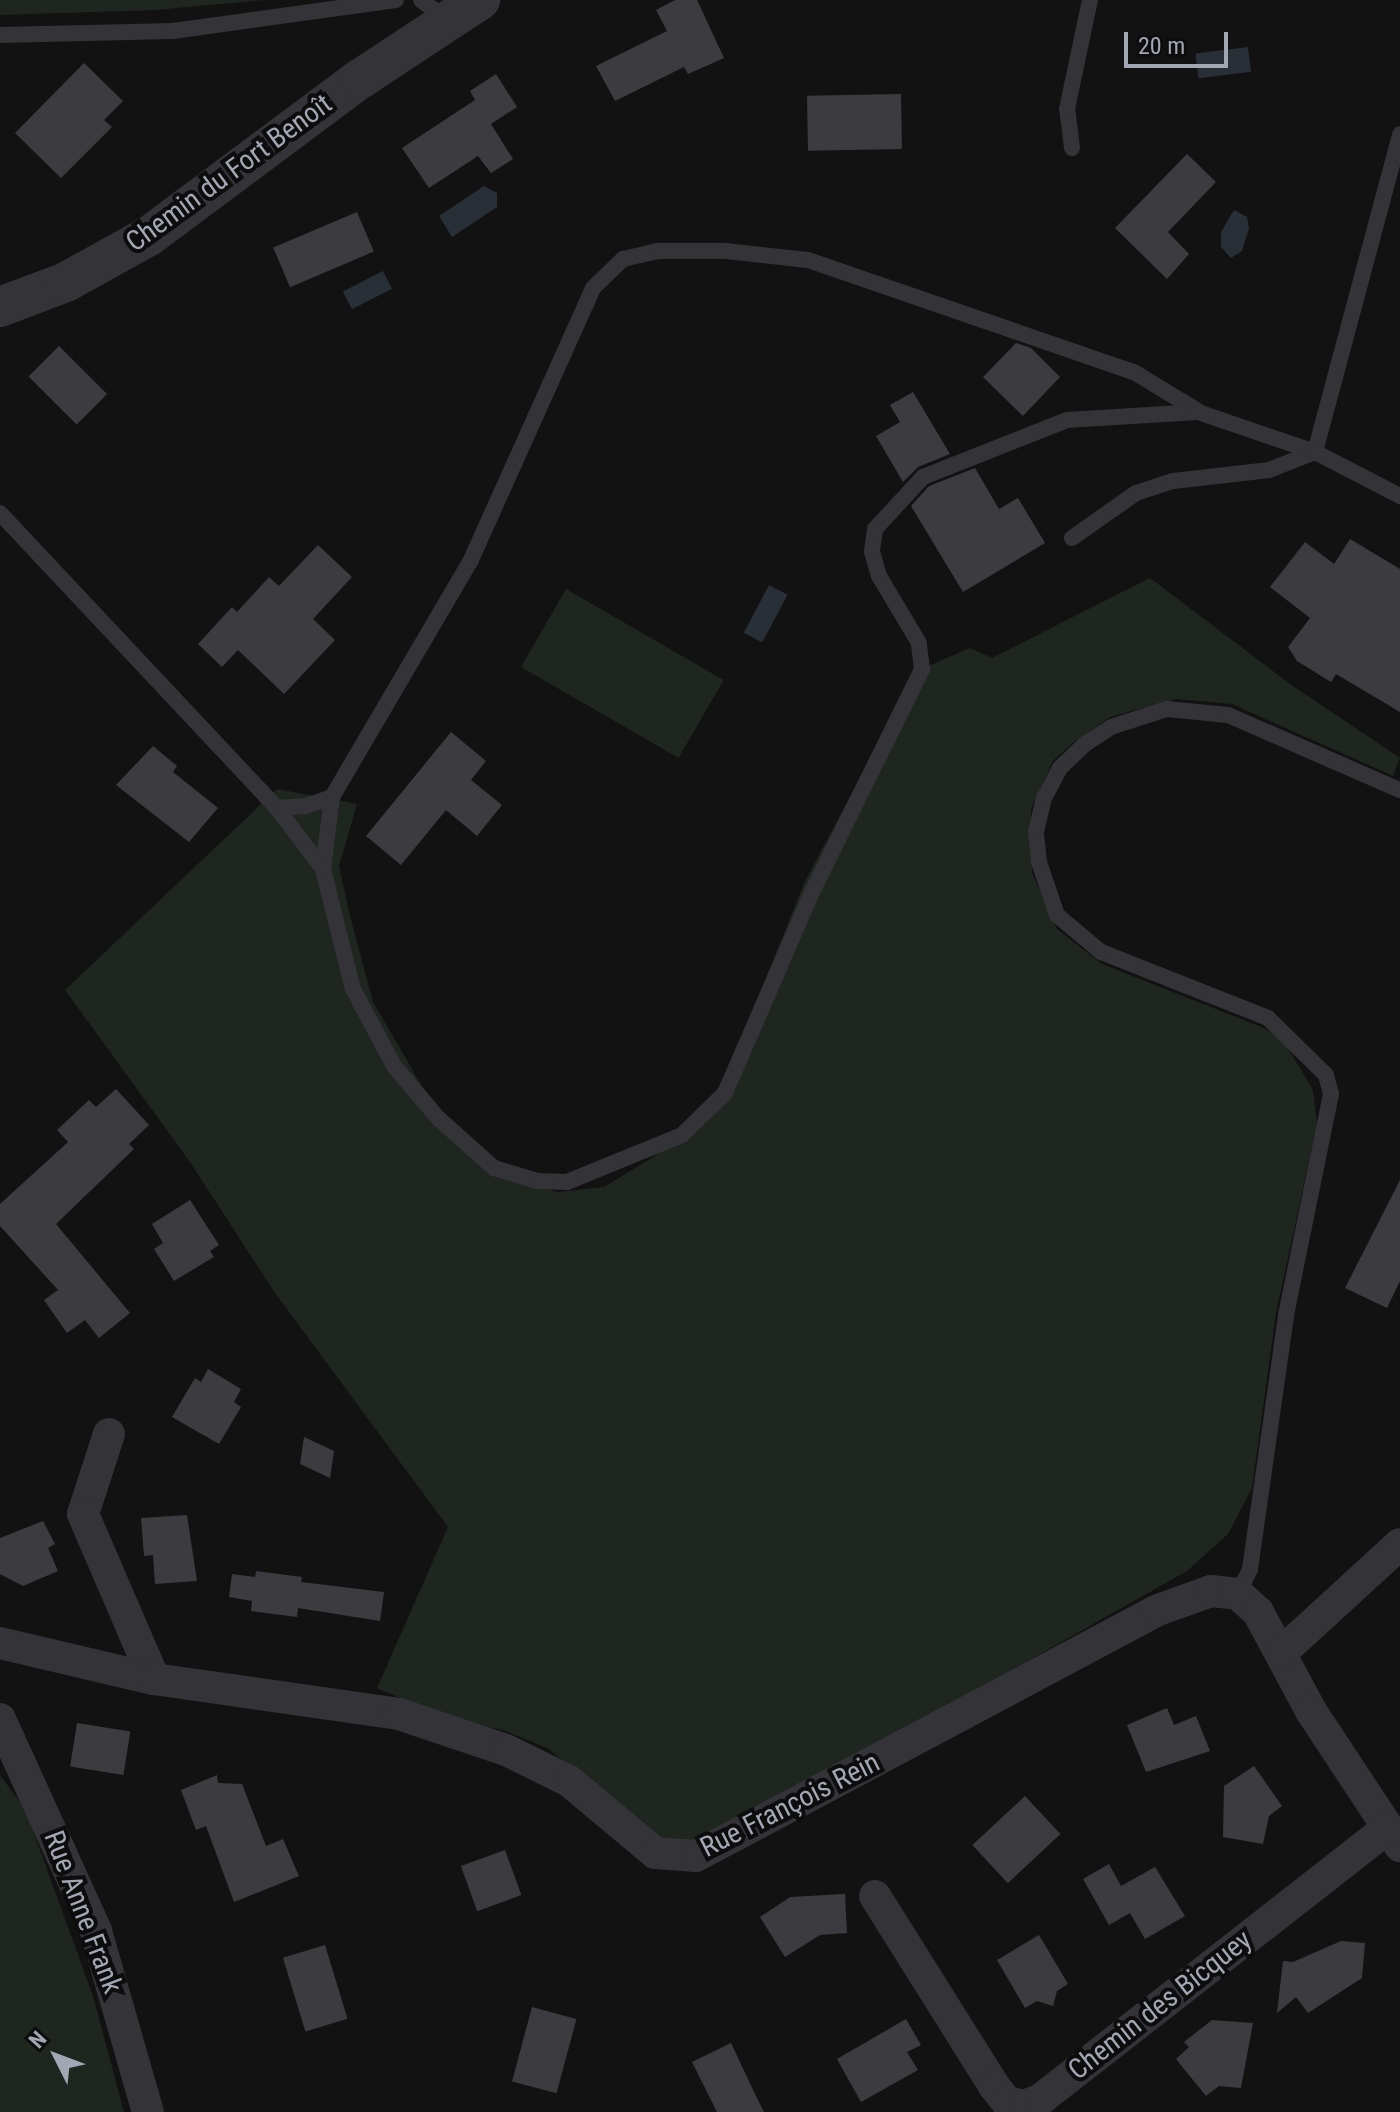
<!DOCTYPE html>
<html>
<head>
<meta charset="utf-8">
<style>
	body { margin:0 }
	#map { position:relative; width:1400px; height:2112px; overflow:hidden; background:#121213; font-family:"Roboto Condensed",sans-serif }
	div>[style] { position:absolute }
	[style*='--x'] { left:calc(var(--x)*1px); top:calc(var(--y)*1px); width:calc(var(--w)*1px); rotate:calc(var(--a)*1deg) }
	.green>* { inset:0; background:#1e261f; transform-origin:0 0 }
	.water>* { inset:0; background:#282f36; transform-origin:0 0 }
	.building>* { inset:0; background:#3c3c40; transform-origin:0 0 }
	.service>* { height:16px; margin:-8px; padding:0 8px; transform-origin:8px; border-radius:8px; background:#333338 }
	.minor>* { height:32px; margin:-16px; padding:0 16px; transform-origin:16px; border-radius:16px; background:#333338 }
	.tertiary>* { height:40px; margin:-20px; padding:0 20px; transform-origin:20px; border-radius:20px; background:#333338 }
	span { translate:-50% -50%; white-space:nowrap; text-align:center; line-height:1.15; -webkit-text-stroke:8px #0d0d0e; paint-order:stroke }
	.street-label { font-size:28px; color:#a3a7b3 }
	.north { position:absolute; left:16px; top:2016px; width:80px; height:80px; -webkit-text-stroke:6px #0d0d0e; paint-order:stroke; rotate:312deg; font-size:22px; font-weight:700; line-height:32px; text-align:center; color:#a3a7b3 }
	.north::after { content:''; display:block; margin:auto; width:28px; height:36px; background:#a3a7b3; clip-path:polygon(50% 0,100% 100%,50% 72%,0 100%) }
	.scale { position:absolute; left:1124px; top:32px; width:104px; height:36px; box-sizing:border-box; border:4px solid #a3a7b3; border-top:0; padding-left:10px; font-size:24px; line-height:28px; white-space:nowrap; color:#a3a7b3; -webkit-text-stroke:6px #0d0d0e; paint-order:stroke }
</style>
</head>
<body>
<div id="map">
	<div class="green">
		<div style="clip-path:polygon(0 0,264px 0,156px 10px,0 15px)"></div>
		<div style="clip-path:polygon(1150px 578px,1290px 684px,1400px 758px,1393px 776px,1232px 704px,1176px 699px,1110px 717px,1074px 742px,1053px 761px,1031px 808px,1032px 873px,1057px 929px,1102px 964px,1264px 1028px,1283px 1040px,1313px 1090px,1317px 1124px,1276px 1313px,1252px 1488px,1228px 1534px,1187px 1571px,683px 1856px,547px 1748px,503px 1730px,452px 1720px,377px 1688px,448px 1527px,275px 1293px,190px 1162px,65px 990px,277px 789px,357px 804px,339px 866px,350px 916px,373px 1002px,427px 1095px,465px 1138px,519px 1180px,557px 1192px,604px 1187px,655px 1156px,712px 1099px,727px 1075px,805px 881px,917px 671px,970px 648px,992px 658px)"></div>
		<div style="left:566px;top:589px;width:182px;height:90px;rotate:30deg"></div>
		<div style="clip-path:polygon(0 1775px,25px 1809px,93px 1996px,124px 2112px,0 2112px)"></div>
	</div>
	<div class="water">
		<div style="left:1248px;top:47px;width:25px;height:53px;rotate:83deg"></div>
		<div style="clip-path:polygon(484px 186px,497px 193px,497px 207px,452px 237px,439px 216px)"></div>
		<div style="clip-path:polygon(1234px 210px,1247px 217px,1249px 228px,1242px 251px,1231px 258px,1221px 247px,1221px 232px)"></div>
		<div style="left:383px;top:271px;width:20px;height:45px;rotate:63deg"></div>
		<div style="left:769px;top:585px;width:21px;height:54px;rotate:28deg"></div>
	</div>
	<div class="building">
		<div style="clip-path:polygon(675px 0,697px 0,724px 58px,688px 74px,684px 67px,615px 101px,596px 66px,667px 31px,656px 10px)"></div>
		<div style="clip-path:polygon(84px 63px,123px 101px,104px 120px,112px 127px,61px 178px,15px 133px)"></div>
		<div style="clip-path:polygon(496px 74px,517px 107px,491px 124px,513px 159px,491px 173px,478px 156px,429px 188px,402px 148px,475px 100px,470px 91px)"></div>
		<div style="left:901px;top:94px;width:55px;height:94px;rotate:89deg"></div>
		<div style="clip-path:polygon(1187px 154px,1216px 182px,1168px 232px,1189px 254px,1167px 279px,1115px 228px)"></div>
		<div style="left:357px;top:212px;width:43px;height:91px;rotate:67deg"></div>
		<div style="clip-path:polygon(1016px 343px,1031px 348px,1060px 377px,1023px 416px,983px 377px)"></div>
		<div style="left:59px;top:346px;width:68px;height:43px;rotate:45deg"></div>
		<div style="clip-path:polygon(913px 392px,950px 454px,918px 467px,903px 482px,876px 436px,900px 422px,890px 405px)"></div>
		<div style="clip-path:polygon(975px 468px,999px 509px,1018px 498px,1045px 543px,963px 592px,911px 506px,929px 486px)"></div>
		<div style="clip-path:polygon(1350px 539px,1400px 569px,1400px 712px,1336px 674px,1331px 682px,1297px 661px,1288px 647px,1310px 618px,1270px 587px,1305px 542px,1334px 564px)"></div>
		<div style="clip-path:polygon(318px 545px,352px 577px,313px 619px,335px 640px,284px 694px,238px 650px,222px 667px,198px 644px,232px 607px,237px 612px,269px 577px,279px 586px)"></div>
		<div style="clip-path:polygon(451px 732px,486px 761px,471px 780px,502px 805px,477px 836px,446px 810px,401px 865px,366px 836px)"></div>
		<div style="clip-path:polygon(153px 746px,177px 766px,173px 772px,218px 808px,189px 842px,116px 785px)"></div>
		<div style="clip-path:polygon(116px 1089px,149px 1125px,129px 1144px,134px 1149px,56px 1224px,130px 1313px,99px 1338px,85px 1320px,67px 1333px,44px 1300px,58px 1290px,0 1226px,0 1204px,68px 1142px,57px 1130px,89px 1100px,96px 1107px)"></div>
		<div style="clip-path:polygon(1400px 1180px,1400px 1281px,1387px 1308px,1345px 1288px)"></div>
		<div style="clip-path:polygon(190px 1200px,219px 1245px,210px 1251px,214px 1257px,174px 1281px,154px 1249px,163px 1243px,152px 1224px)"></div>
		<div style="clip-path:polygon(208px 1369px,241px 1389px,234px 1402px,241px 1407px,219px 1444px,172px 1417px,195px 1378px,201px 1382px)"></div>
		<div style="clip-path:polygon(304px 1437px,334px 1451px,330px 1478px,300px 1464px)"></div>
		<div style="clip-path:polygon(187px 1515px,197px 1581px,155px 1584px,153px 1555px,144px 1556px,141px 1518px)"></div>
		<div style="clip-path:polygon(43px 1521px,55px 1544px,48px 1548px,58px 1571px,23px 1586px,0 1574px,0 1538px)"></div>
		<div style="clip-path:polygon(256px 1571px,302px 1577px,301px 1582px,384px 1592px,380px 1621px,298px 1608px,297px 1617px,251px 1611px,252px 1601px,229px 1597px,232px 1574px,255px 1577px)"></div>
		<div style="clip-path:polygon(1167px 1708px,1174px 1725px,1196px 1716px,1210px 1751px,1146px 1772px,1127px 1725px)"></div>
		<div style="left:77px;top:1723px;width:54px;height:44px;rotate:9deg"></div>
		<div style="clip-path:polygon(1254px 1766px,1282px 1806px,1269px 1816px,1263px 1844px,1223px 1837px,1224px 1786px)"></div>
		<div style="clip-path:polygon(217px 1775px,218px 1783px,242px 1784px,266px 1846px,283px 1839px,299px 1876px,234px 1902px,206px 1826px,196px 1830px,181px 1790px)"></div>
		<div style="left:1025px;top:1796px;width:52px;height:72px;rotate:47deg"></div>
		<div style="left:505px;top:1850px;width:48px;height:47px;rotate:70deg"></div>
		<div style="clip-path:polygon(1109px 1864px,1121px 1886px,1155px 1867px,1185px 1916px,1145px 1939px,1130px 1913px,1109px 1925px,1083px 1879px)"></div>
		<div style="clip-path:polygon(845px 1894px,847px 1933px,820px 1935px,785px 1957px,760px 1917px,790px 1897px)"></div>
		<div style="clip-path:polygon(1039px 1935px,1068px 1984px,1057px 1991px,1053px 2006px,1037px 2001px,1025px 2008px,997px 1960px)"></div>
		<div style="clip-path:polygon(1341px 1941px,1365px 1943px,1362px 1978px,1308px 2013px,1296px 1997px,1277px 2013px,1283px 1961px,1293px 1962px)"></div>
		<div style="left:325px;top:1945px;width:77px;height:44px;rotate:73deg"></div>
		<div style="left:532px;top:2007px;width:46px;height:77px;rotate:15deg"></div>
		<div style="clip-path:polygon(906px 2019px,921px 2045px,907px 2052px,918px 2070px,861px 2102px,837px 2059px)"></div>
		<div style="clip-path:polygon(1212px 2020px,1253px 2023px,1241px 2088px,1219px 2086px,1206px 2096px,1176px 2059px,1189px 2047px,1184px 2042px)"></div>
		<div style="clip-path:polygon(731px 2043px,755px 2094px,764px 2112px,717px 2112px,692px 2062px)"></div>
	</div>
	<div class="service">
		<div style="--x:421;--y:0;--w:31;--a:37"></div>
		<div style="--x:0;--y:35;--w:173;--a:-1.3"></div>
		<div style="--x:173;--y:31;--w:225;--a:-7.9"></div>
		<div style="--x:1072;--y:148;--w:39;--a:-97"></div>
		<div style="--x:1067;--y:109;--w:111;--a:-78.1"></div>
		<div style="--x:0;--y:513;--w:405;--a:46.8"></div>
		<div style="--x:277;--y:808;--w:29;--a:-4"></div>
		<div style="--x:306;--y:806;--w:28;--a:-19"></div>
		<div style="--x:332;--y:797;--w:273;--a:-59.6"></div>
		<div style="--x:470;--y:562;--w:300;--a:-65.8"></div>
		<div style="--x:593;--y:288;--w:42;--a:-44"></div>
		<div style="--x:623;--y:259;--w:35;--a:-13"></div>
		<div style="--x:657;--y:251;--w:69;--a:0"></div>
		<div style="--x:726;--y:251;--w:82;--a:6.3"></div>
		<div style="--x:808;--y:260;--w:345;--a:19"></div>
		<div style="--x:1134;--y:372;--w:75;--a:31.4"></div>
		<div style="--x:1072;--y:538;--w:78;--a:-35.1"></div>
		<div style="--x:1136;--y:493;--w:39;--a:-18"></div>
		<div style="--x:1173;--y:481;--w:97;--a:-6.5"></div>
		<div style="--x:1269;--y:470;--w:49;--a:-21.4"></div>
		<div style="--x:1315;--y:452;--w:329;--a:-75"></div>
		<div style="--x:332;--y:797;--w:73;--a:97.1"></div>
		<div style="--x:323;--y:869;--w:124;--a:76"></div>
		<div style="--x:353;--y:989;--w:87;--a:62"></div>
		<div style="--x:394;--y:1066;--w:68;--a:49.8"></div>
		<div style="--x:438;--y:1118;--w:75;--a:41.8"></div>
		<div style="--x:494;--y:1168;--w:45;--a:16.8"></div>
		<div style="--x:537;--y:1181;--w:30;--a:2"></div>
		<div style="--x:567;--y:1182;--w:124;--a:-22.2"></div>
		<div style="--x:682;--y:1135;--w:60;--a:-44.3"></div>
		<div style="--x:725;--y:1093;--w:219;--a:-66.6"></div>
		<div style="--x:812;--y:892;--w:249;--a:-63.7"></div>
		<div style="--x:922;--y:669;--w:26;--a:-97"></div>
		<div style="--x:919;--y:643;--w:78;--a:-120.8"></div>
		<div style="--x:879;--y:576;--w:26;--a:-106"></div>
		<div style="--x:872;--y:551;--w:22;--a:-82"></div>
		<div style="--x:875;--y:529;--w:71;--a:-47.3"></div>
		<div style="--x:923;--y:477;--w:155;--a:-21.6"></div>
		<div style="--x:1067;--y:420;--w:131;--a:-3.5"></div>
		<div style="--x:1198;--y:412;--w:124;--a:18.9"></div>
		<div style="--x:1315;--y:452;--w:96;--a:27.4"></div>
		<div style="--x:277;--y:808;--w:76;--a:53"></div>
		<div style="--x:1238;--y:1594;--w:28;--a:-64"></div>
		<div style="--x:1250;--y:1569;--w:257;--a:-81.9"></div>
		<div style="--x:1286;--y:1315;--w:226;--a:-78.5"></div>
		<div style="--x:1331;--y:1094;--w:20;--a:-105"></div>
		<div style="--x:1326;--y:1075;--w:81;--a:-135.5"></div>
		<div style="--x:1268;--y:1018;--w:180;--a:-158.4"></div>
		<div style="--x:1101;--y:952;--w:57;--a:-139.9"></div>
		<div style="--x:1057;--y:915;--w:56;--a:-108.8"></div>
		<div style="--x:1039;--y:862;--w:30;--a:-96"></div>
		<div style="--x:1036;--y:832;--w:35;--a:-77"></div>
		<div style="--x:1044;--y:798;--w:34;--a:-62"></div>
		<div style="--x:1060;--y:768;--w:35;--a:-44"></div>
		<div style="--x:1085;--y:744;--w:31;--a:-33"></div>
		<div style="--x:1111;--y:727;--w:59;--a:-17.8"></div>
		<div style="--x:1167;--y:709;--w:61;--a:5.6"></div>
		<div style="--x:1228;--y:715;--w:188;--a:23.6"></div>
	</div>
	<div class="minor">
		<div style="--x:109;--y:1434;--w:84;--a:108"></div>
		<div style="--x:83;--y:1514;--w:180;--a:66.7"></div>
		<div style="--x:0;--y:1643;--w:158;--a:13.2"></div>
		<div style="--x:154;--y:1679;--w:247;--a:8.1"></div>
		<div style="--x:399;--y:1714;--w:113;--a:18.6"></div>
		<div style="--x:506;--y:1750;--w:70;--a:26.2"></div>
		<div style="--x:569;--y:1781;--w:112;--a:39.9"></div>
		<div style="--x:655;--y:1853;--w:41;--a:4.2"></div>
		<div style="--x:696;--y:1856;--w:523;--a:-28.03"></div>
		<div style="--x:1158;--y:1610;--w:56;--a:-19.7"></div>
		<div style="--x:1211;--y:1591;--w:27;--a:6"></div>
		<div style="--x:1238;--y:1594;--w:27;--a:42"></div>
		<div style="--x:1258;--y:1612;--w:112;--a:61.8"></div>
		<div style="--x:1311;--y:1711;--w:162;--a:56.6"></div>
		<div style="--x:1281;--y:1653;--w:161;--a:-42.5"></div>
		<div style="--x:0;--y:1719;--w:233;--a:65.6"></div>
		<div style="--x:96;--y:1931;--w:188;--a:74"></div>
		<div style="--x:875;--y:1896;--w:224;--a:57.9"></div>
		<div style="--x:994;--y:2086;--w:21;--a:51"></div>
		<div style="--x:1007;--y:2102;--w:17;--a:13"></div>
		<div style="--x:1024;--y:2106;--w:18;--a:-22"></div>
		<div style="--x:1041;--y:2099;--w:439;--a:-38"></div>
	</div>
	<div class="tertiary">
		<div style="--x:0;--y:307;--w:71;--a:-20.7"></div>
		<div style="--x:66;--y:282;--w:95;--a:-29"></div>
		<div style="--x:149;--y:236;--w:263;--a:-36.7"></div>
		<div style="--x:360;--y:79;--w:144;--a:-33.4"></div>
	</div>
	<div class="street-label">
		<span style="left:229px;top:173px;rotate:-36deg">Chemin du Fort Benoît</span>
		<span style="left:790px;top:1805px;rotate:-27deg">Rue François Rein</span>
		<span style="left:83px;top:1912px;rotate:69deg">Rue Anne Frank</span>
		<span style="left:1160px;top:2005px;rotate:-38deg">Chemin des Bicquey</span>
	</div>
	<div class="north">N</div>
	<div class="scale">20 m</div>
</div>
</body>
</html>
